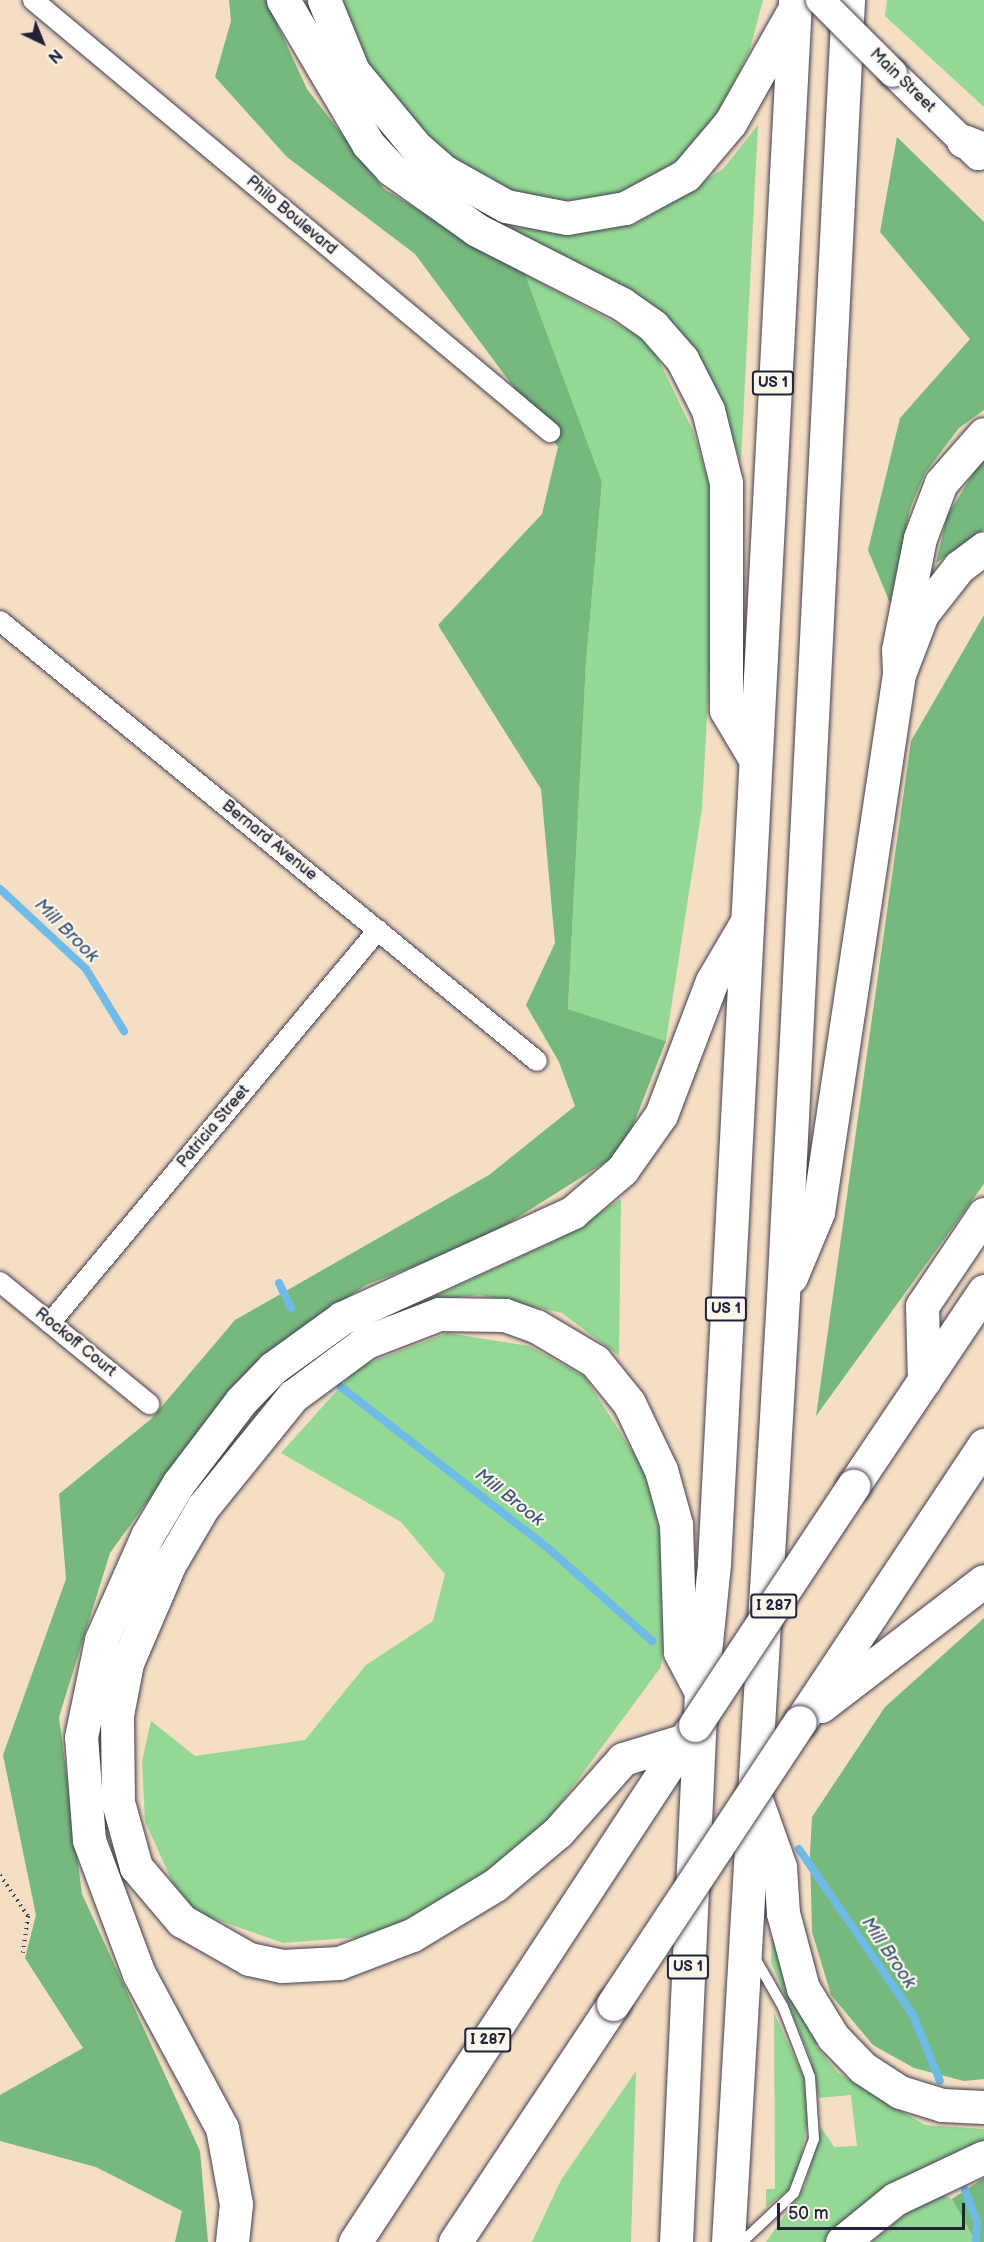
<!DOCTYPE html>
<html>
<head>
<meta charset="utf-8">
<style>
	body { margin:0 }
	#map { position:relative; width:984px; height:2242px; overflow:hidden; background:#f5dfc4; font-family:"Balsamiq Sans",sans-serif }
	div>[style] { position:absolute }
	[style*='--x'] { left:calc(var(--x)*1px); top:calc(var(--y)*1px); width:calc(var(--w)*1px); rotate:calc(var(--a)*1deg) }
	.green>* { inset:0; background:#93d993 }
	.forest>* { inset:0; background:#76b97d }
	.stream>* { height:8px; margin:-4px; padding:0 4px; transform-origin:4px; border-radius:4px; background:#6ebbe8 }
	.path>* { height:4px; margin-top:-2px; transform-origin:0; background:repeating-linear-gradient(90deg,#423e50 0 1.5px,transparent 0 6px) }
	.roads { filter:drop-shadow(0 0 2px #423e50) drop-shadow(0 0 2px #423e50) }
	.service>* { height:10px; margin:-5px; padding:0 5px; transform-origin:5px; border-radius:5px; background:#fff }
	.minor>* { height:20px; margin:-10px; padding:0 10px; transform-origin:10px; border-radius:10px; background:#fff }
	.secondary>* { height:28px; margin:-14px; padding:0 14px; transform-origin:14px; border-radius:14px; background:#fff }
	.trunk>* { height:33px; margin:-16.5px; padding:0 16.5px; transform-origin:16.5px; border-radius:16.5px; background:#fff }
	.motorway>* { height:33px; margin:-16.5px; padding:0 16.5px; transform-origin:16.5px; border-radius:16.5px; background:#fff }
	.bridges { filter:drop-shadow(0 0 2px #423e50) drop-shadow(0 0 2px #423e50) }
	.secondary-bridge>* { height:28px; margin:-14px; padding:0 14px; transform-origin:14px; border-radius:14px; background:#fff }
	.motorway-bridge>* { height:33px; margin:-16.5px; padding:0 16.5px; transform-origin:16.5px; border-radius:16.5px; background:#fff }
	span { translate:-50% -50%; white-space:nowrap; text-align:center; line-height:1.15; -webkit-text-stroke:4.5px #fbf7ec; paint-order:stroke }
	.shield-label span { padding:2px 4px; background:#fbf7ec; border:2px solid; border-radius:4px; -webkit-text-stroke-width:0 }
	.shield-label { font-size:15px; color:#22223b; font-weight:700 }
	.street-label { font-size:16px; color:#22223b }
	.water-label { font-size:18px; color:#3d5878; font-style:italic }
	.north { position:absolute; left:12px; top:12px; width:60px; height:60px; -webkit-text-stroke:4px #fbf7ec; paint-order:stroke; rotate:137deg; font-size:16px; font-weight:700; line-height:24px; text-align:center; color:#22223b }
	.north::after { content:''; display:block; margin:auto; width:21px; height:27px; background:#22223b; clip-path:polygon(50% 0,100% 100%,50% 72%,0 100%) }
	.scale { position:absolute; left:777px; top:2203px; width:188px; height:27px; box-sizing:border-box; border:3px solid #22223b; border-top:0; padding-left:8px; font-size:18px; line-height:21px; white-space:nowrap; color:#22223b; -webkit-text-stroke:4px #fbf7ec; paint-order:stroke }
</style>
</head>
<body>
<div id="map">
	<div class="green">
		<div style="clip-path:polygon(339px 0,763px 0,750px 49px,728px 96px,695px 146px,655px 178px,612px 197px,561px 201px,505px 190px,455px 160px,410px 121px,372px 78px)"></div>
		<div style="clip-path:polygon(887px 0,984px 0,984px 107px,885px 16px)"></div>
		<div style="clip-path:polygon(758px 125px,741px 461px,709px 379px,510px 228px,636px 224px,723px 169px)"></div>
		<div style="clip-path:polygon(525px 274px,650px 342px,693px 431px,718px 513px,702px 809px,666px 1041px,568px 1009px,586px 663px,602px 482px)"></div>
		<div style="clip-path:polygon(621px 1199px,619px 1356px,562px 1313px,480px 1295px,427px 1300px,561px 1238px)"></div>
		<div style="clip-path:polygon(447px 1333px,529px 1346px,585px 1377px,648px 1476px,669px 1580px,661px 1667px,529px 1846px,386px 1935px,283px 1943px,184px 1908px,145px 1821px,142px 1761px,151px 1721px,195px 1756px,305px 1740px,366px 1665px,433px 1621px,445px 1574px,401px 1522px,281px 1453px,358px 1367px)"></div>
		<div style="clip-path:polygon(773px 1927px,820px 2042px,816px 2046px,838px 2073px,925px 2125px,984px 2129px,984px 2143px,848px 2218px,825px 2242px,766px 2242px,805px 2186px,821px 2127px,834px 2147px,857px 2146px,851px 2095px,819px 2098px,810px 2057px,771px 1962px)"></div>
		<div style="clip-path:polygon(774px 2013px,804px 2078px,808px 2117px,799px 2169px,788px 2190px,766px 2207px,766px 2189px,775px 2189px)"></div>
		<div style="clip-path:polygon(636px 2071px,631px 2242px,532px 2242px,561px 2180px)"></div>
		<div style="clip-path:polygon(934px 2191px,952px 2199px,976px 2242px,872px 2242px)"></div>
	</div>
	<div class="forest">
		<div style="clip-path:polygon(229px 0,266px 0,307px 89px,384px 189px,525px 274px,602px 482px,586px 663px,568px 1009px,666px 1041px,623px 1151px,482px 1240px,366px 1285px,269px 1351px,178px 1459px,110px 1553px,59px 1717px,82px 1894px,200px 2151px,208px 2242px,175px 2242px,182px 2211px,96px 2167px,0 2141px,0 2095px,83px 2048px,25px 1958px,36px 1915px,3px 1755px,66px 1579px,59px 1494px,151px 1419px,235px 1320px,489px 1175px,575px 1106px,559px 1062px,526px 1005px,555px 943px,541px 789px,438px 625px,542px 514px,558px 447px,415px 254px,287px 157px,215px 77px,231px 21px)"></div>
		<div style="clip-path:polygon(897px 137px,984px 222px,984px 410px,959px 428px,925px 473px,910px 509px,890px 603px,868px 550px,900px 418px,970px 339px,880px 232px)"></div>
		<div style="clip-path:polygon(984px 456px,984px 529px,936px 563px,947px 516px)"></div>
		<div style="clip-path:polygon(984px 615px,984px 1184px,816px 1416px,911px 741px)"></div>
		<div style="clip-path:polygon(984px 1618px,984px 2079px,964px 2081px,914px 2068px,873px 2045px,831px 1995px,812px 1932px,810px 1853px,812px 1817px,885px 1707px)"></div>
		<div style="clip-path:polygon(984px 2178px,984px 2242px,976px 2242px,952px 2199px)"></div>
	</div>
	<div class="stream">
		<div style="--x:0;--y:889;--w:117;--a:42.9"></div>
		<div style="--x:86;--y:969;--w:73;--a:58.5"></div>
		<div style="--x:279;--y:1283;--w:28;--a:64"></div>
		<div style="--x:341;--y:1387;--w:262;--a:37.9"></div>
		<div style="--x:548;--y:1548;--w:140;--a:41.8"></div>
		<div style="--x:799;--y:1849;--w:201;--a:55.5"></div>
		<div style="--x:913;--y:2015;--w:71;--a:67.8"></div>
		<div style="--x:965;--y:2190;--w:34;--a:69"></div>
		<div style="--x:977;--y:2222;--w:20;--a:93"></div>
	</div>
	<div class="path">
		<div style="--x:0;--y:1875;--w:50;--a:55.7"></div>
		<div style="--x:28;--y:1916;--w:37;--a:98"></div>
	</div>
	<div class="roads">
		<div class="service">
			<div style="--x:742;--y:2242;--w:71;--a:-43.3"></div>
			<div style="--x:794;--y:2193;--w:58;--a:-69.7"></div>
			<div style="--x:814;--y:2139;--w:62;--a:-93.7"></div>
			<div style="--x:810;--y:2077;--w:75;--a:-111.1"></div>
			<div style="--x:783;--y:2007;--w:56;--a:-119.7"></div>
		</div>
		<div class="minor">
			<div style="--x:33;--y:0;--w:674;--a:39.88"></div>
			<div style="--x:0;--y:621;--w:694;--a:39.33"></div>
			<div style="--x:0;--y:1282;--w:193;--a:39.3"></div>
			<div style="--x:50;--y:1323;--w:512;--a:-50.15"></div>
		</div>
		<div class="secondary">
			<div style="--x:893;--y:73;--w:119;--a:44.3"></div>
		</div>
		<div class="trunk">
			<div style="--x:283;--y:0;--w:167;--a:59.4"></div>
			<div style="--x:368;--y:144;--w:34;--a:47"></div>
			<div style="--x:391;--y:169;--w:105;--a:35.3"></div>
			<div style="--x:477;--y:230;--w:163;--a:27"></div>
			<div style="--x:622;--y:304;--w:38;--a:35"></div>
			<div style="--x:653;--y:326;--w:44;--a:48.7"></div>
			<div style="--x:682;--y:359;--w:57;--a:63"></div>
			<div style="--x:708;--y:410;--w:75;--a:76.1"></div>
			<div style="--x:726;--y:483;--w:227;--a:90"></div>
			<div style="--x:726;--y:710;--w:55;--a:59.2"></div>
			<div style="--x:324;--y:0;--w:77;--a:67.8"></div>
			<div style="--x:353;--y:71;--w:99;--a:50.3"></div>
			<div style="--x:416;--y:147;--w:38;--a:41"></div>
			<div style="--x:445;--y:172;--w:70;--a:29.1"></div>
			<div style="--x:506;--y:206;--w:62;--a:11.1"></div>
			<div style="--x:567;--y:218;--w:59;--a:-9.8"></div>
			<div style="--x:625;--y:208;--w:69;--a:-28.4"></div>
			<div style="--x:686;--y:175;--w:68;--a:-49.8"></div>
			<div style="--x:730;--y:123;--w:124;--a:-60.5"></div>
			<div style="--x:963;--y:141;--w:22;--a:21"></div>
			<div style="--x:791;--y:1277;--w:70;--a:-67.4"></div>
			<div style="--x:818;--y:1212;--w:544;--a:-81.44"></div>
			<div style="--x:899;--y:674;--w:24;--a:-92"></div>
			<div style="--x:898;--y:650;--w:114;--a:-78.9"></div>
			<div style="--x:920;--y:538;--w:59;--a:-69.1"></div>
			<div style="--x:941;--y:483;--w:65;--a:-48.7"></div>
			<div style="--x:676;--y:2242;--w:551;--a:-87.4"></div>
			<div style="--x:701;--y:1692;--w:130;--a:-84.2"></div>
			<div style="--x:714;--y:1563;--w:1565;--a:-87.03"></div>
			<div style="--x:728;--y:2242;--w:947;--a:-86.67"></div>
			<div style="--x:783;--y:1297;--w:1299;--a:-87.13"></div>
		</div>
		<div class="motorway">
			<div style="--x:899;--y:674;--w:64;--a:-69"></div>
			<div style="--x:922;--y:614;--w:60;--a:-51.8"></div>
			<div style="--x:959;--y:567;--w:31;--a:-37"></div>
			<div style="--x:924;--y:1381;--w:75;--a:-91.5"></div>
			<div style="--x:922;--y:1306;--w:111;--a:-56"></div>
			<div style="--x:853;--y:1486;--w:235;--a:-56.1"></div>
			<div style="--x:821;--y:1706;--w:205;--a:-37.5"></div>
			<div style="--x:800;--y:1722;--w:333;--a:-56.4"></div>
			<div style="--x:685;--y:1740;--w:65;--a:163"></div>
			<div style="--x:623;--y:1759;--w:98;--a:131.7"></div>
			<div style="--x:558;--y:1832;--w:82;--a:139.9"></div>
			<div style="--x:495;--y:1885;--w:97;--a:148.9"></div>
			<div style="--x:412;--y:1935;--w:78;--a:159"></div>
			<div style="--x:339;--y:1963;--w:57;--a:177"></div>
			<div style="--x:282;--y:1966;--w:34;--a:-168"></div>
			<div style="--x:249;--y:1959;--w:77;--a:-150.4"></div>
			<div style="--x:182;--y:1921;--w:71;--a:-130.4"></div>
			<div style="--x:136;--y:1867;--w:67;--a:-105.5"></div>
			<div style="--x:118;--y:1802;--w:87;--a:-90.7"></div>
			<div style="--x:117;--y:1715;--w:53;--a:-79.1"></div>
			<div style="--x:127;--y:1663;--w:107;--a:-66.8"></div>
			<div style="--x:169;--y:1565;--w:67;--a:-59.6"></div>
			<div style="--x:203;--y:1507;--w:143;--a:-51"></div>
			<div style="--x:293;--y:1396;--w:91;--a:-36.5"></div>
			<div style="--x:366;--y:1342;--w:78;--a:-21"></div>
			<div style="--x:439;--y:1314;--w:66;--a:0.9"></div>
			<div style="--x:505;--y:1315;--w:33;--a:20"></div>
			<div style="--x:536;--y:1326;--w:69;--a:30.7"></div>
			<div style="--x:595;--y:1361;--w:54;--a:51"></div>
			<div style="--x:629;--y:1403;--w:74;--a:64.5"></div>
			<div style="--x:661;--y:1470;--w:56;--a:74.5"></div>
			<div style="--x:676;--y:1524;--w:128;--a:88.2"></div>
			<div style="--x:680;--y:1652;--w:45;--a:62.3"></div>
			<div style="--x:753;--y:1791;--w:81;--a:70.4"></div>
			<div style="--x:780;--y:1867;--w:46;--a:86.3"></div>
			<div style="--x:783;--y:1913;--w:78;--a:75.1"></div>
			<div style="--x:803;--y:1988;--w:57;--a:58.5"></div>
			<div style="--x:833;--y:2037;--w:43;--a:45.9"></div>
			<div style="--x:863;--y:2068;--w:44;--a:33"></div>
			<div style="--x:900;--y:2092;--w:44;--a:17.2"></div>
			<div style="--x:942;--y:2105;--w:42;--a:2.7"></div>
			<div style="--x:232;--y:2242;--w:38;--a:-84"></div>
			<div style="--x:236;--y:2204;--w:77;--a:-100.4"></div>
			<div style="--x:222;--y:2128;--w:175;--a:-118.3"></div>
			<div style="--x:139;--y:1974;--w:143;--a:-110.5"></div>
			<div style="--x:89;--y:1840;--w:103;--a:-94.4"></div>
			<div style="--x:81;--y:1737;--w:99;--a:-78.3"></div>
			<div style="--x:101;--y:1640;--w:114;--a:-66.1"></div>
			<div style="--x:147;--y:1536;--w:61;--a:-59.2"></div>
			<div style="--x:178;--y:1484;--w:104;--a:-52.8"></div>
			<div style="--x:241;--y:1401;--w:46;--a:-45.9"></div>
			<div style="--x:273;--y:1368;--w:85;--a:-35.9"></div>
			<div style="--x:342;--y:1318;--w:254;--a:-24.6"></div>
			<div style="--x:573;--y:1212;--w:65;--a:-40.6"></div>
			<div style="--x:622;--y:1170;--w:67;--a:-54.7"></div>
			<div style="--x:661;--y:1115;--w:143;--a:-69.2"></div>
			<div style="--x:712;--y:981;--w:65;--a:-59.5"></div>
			<div style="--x:355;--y:2242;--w:610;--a:-56.7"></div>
			<div style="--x:455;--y:2242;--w:286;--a:-56.4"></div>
			<div style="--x:842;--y:2242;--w:68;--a:-39.1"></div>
			<div style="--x:895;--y:2199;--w:98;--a:-25.3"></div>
		</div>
	</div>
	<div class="bridges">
		<div class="secondary-bridge">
			<div style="--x:820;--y:0;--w:103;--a:45"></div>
		</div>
		<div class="motorway-bridge">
			<div style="--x:695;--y:1725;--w:287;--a:-56.5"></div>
			<div style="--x:613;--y:2004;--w:338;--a:-56.5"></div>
		</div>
	</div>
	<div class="shield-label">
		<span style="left:773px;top:383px">US 1</span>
		<span style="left:726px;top:1309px">US 1</span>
		<span style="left:774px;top:1606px">I 287</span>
		<span style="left:688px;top:1967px">US 1</span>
		<span style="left:488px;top:2040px">I 287</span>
	</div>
	<div class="street-label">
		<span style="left:902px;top:81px;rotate:44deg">Main Street</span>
		<span style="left:291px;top:216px;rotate:40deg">Philo Boulevard</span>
		<span style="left:269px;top:841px;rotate:39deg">Bernard Avenue</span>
		<span style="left:214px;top:1127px;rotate:-50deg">Patricia Street</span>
		<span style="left:75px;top:1343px;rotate:39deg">Rockoff Court</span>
	</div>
	<div class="water-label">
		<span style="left:66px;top:931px;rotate:45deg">Mill Brook</span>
		<span style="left:509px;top:1498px;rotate:38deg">Mill Brook</span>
		<span style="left:888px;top:1953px;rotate:56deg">Mill Brook</span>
	</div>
	<div class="north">N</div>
	<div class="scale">50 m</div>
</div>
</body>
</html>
